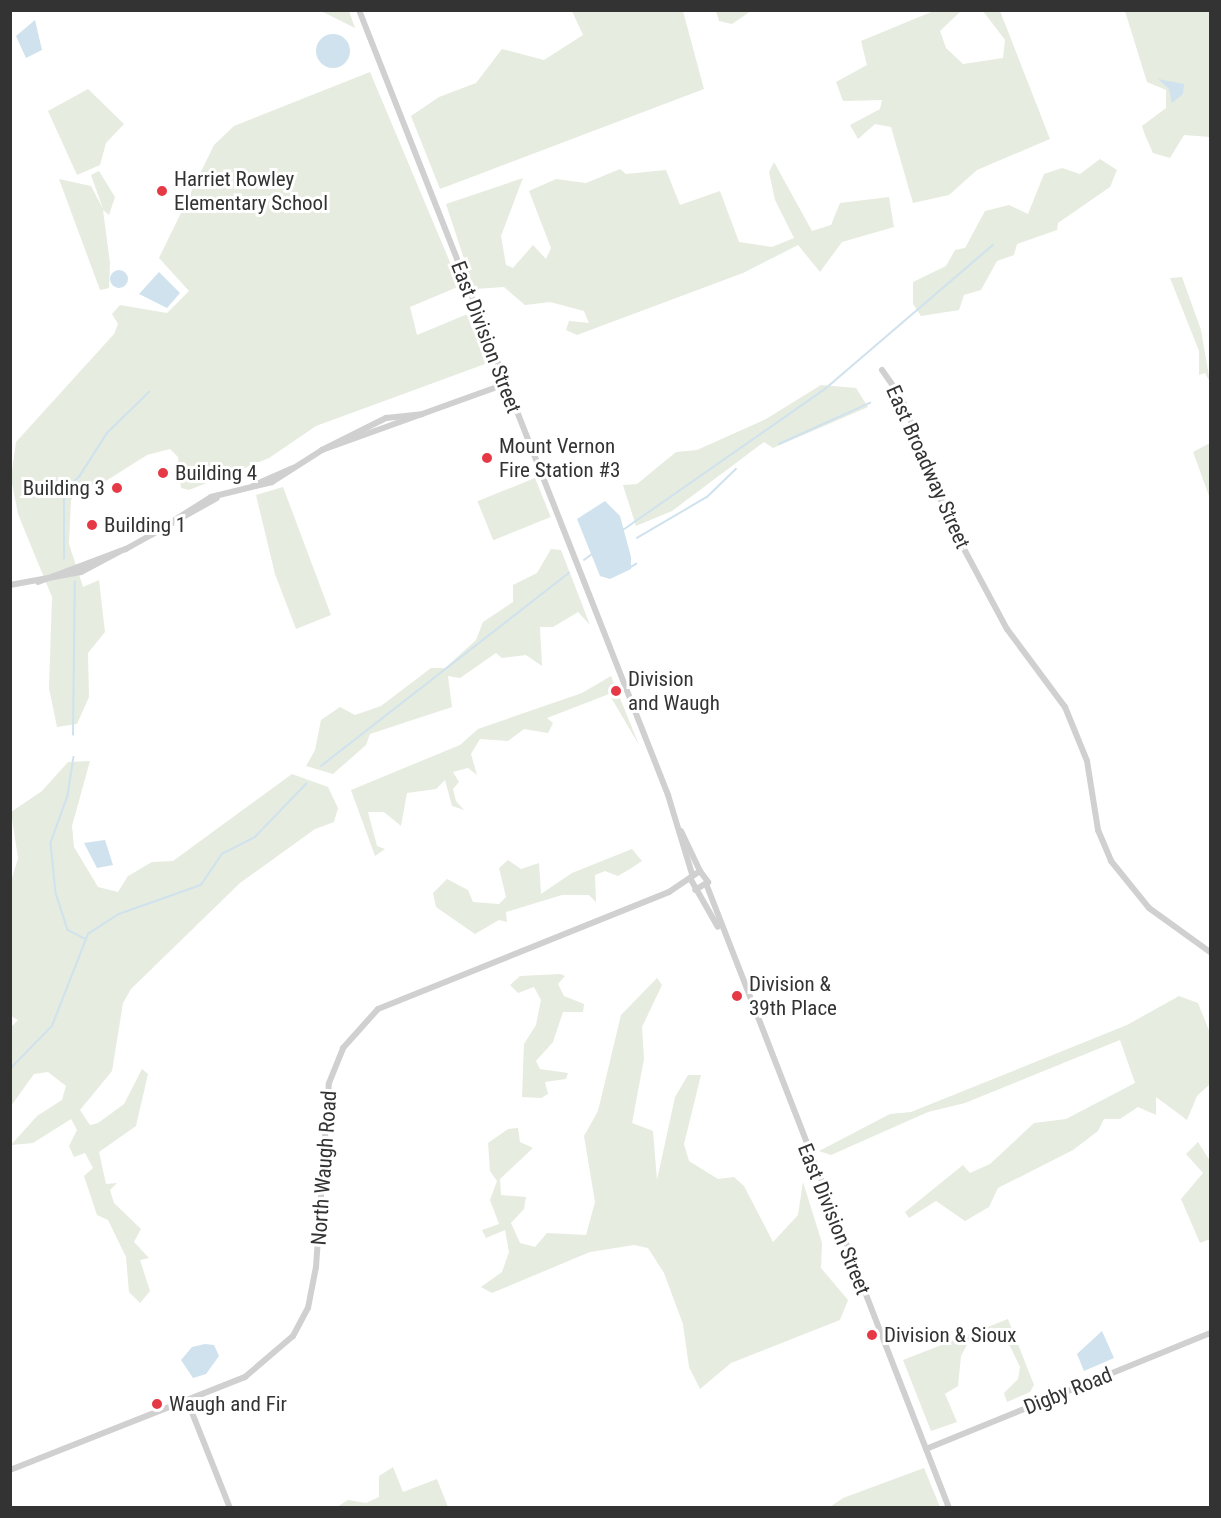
<!DOCTYPE html>
<html>
<head>
<meta charset="utf-8">
<style>
	body { margin:0 }
	#map { position:relative; width:1221px; height:1518px; overflow:hidden; background:#fff; font-family:"Roboto Condensed",sans-serif }
	div>[style] { position:absolute }
	[style*='--x'] { left:calc(var(--x)*1px); top:calc(var(--y)*1px); width:calc(var(--w)*1px); rotate:calc(var(--a)*1deg) }
	.green>* { inset:0; background:#e6ecdf; transform-origin:0 0 }
	.water>* { inset:0; background:#cfe2ee }
	.round { border-radius:50% }
	.stream>* { height:1.5px; margin:-0.75px; padding:0 0.75px; transform-origin:0.75px; border-radius:0.75px; background:#cfe2ee }
	.minor>* { height:6px; margin:-3px; padding:0 3px; transform-origin:3px; border-radius:3px; background:#d0d0d0 }
	.dots>* { width:16px; height:16px; translate:-50% -50%; box-sizing:border-box; border:3px solid #fff; border-radius:50% }
	span { translate:-50% -50%; white-space:nowrap; text-align:center; line-height:1.15; -webkit-text-stroke:6px #fff; paint-order:stroke }
	.poi-label { font-size:21px; color:#333 }
	.left { translate:0 -50%; text-align:left }
	.right { translate:-100% -50%; text-align:right }
	.street-label { font-size:21px; color:#333 }
	.frame { position:absolute; inset:0; border:12px solid #333; pointer-events:none }
</style>
</head>
<body>
<div id="map">
	<div class="green">
		<div style="clip-path:polygon(936px 10px,961px 11px,940px 31px,946px 48px,963px 64px,1003px 58px,1005px 40px,983px 11px,1000px 11px,1050px 139px,977px 170px,949px 195px,913px 203px,891px 127px,875px 124px,858px 139px,850px 125px,880px 109px,882px 100px,843px 101px,836px 82px,867px 65px,861px 41px)"></div>
		<div style="clip-path:polygon(321px 11px,349px 11px,355px 28px)"></div>
		<div style="clip-path:polygon(572px 11px,683px 11px,704px 89px,440px 189px,411px 116px,439px 97px,476px 83px,502px 49px,544px 60px,583px 35px)"></div>
		<div style="clip-path:polygon(716px 11px,748px 11px,748px 13px,732px 24px,719px 21px)"></div>
		<div style="clip-path:polygon(1125px 11px,1210px 11px,1210px 137px,1184px 135px,1170px 158px,1153px 153px,1145px 135px,1142px 126px,1166px 108px,1166px 90px,1147px 82px)"></div>
		<div style="clip-path:polygon(370px 72px,460px 286px,410px 307px,417px 335px,470px 313px,485px 364px,316px 426px,269px 458px,189px 490px,181px 488px,178px 457px,170px 449px,147px 455px,101px 484px,80px 488px,71px 500px,69px 544px,83px 587px,99px 580px,105px 632px,88px 653px,89px 697px,77px 724px,57px 727px,49px 688px,52px 597px,18px 514px,11px 478px,16px 442px,114px 334px,118px 324px,112px 314px,120px 305px,167px 313px,189px 291px,159px 258px,214px 145px,234px 126px)"></div>
		<div style="clip-path:polygon(88px 89px,124px 124px,106px 143px,100px 165px,77px 175px,48px 111px)"></div>
		<div style="clip-path:polygon(1100px 159px,1117px 170px,1110px 187px,1058px 223px,1057px 230px,1017px 244px,1014px 255px,997px 261px,981px 290px,964px 295px,959px 310px,921px 316px,913px 304px,913px 282px,946px 266px,955px 250px,965px 248px,985px 211px,1009px 205px,1028px 214px,1044px 174px,1062px 168px,1080px 174px)"></div>
		<div style="clip-path:polygon(774px 162px,812px 231px,831px 225px,840px 203px,889px 197px,894px 227px,842px 242px,820px 272px,798px 245px,743px 273px,577px 335px,566px 330px,569px 321px,589px 323px,584px 311px,550px 302px,525px 305px,504px 287px,474px 289px,446px 204px,523px 178px,501px 236px,506px 265px,513px 268px,533px 245px,546px 259px,551px 248px,529px 191px,556px 179px,586px 183px,620px 169px,626px 174px,666px 170px,680px 205px,720px 191px,739px 242px,772px 247px,794px 238px,775px 200px,769px 172px)"></div>
		<div style="clip-path:polygon(99px 171px,115px 197px,109px 215px,103px 210px,110px 263px,109px 288px,100px 290px,59px 179px,91px 186px,103px 209px,91px 175px)"></div>
		<div style="clip-path:polygon(1182px 277px,1201px 330px,1210px 382px,1205px 373px,1199px 375px,1199px 351px,1170px 278px)"></div>
		<div style="clip-path:polygon(821px 385px,856px 388px,868px 407px,773px 448px,764px 442px,672px 511px,636px 526px,623px 485px,637px 484px,676px 452px,697px 450px,766px 419px)"></div>
		<div style="clip-path:polygon(1210px 443px,1210px 496px,1209px 496px,1193px 452px)"></div>
		<div style="left:535px;top:478px;width:42px;height:62px;rotate:68deg"></div>
		<div style="clip-path:polygon(283px 487px,331px 615px,296px 629px,275px 574px,256px 495px)"></div>
		<div style="clip-path:polygon(551px 549px,561px 550px,590px 625px,578px 612px,553px 627px,540px 627px,542px 666px,526px 655px,502px 658px,496px 653px,460px 678px,448px 676px,452px 707px,370px 734px,366px 745px,333px 774px,306px 766px,315px 750px,321px 720px,340px 707px,355px 715px,381px 706px,431px 668px,445px 668px,476px 640px,483px 622px,513px 602px,513px 585px,537px 573px)"></div>
		<div style="clip-path:polygon(611px 676px,639px 745px,609px 694px,547px 718px,553px 723px,548px 733px,524px 729px,508px 741px,480px 739px,471px 754px,477px 775px,468px 768px,453px 772px,459px 782px,453px 789px,456px 801px,464px 810px,452px 806px,445px 780px,436px 789px,407px 793px,401px 826px,384px 812px,368px 812px,377px 846px,385px 849px,375px 856px,351px 790px,460px 745px,478px 729px,582px 693px)"></div>
		<div style="clip-path:polygon(90px 761px,72px 826px,74px 847px,98px 887px,118px 892px,128px 876px,152px 862px,173px 861px,292px 774px,328px 787px,338px 808px,334px 822px,315px 829px,240px 883px,131px 989px,123px 1003px,112px 1071px,80px 1110px,90px 1125px,98px 1123px,124px 1104px,142px 1069px,148px 1074px,136px 1126px,99px 1152px,106px 1184px,117px 1183px,110px 1190px,114px 1203px,141px 1229px,134px 1242px,149px 1258px,140px 1260px,150px 1291px,140px 1303px,129px 1292px,126px 1257px,108px 1220px,97px 1215px,84px 1176px,93px 1168px,85px 1153px,74px 1157px,69px 1146px,77px 1130px,71px 1119px,33px 1143px,11px 1145px,37px 1116px,62px 1100px,66px 1086px,48px 1072px,34px 1074px,11px 1106px,11px 1027px,18px 1020px,11px 1016px,10px 885px,18px 858px,11px 812px,42px 791px,68px 762px)"></div>
		<div style="clip-path:polygon(632px 849px,642px 861px,630px 869px,618px 876px,605px 871px,595px 875px,596px 902px,589px 895px,562px 895px,506px 912px,507px 922px,499px 920px,475px 934px,436px 907px,433px 893px,447px 879px,468px 890px,473px 902px,499px 904px,506px 897px,499px 868px,508px 860px,521px 869px,539px 863px,541px 894px,572px 873px)"></div>
		<div style="clip-path:polygon(560px 974px,565px 976px,558px 984px,564px 996px,584px 1004px,583px 1012px,563px 1012px,553px 1042px,536px 1061px,540px 1069px,568px 1073px,566px 1079px,545px 1082px,548px 1094px,541px 1098px,522px 1097px,524px 1044px,536px 1025px,541px 1000px,534px 987px,518px 993px,510px 985px,520px 976px)"></div>
		<div style="clip-path:polygon(657px 978px,662px 985px,642px 1027px,644px 1059px,632px 1123px,653px 1131px,657px 1180px,675px 1097px,688px 1075px,701px 1075px,684px 1144px,689px 1161px,718px 1179px,734px 1177px,744px 1186px,773px 1242px,798px 1215px,803px 1182px,822px 1243px,821px 1268px,848px 1300px,840px 1320px,731px 1363px,700px 1389px,689px 1367px,683px 1324px,664px 1273px,648px 1248px,634px 1245px,590px 1252px,492px 1293px,481px 1287px,502px 1272px,509px 1252px,505px 1230px,486px 1238px,482px 1230px,499px 1224px,490px 1200px,497px 1181px,490px 1171px,488px 1143px,508px 1129px,518px 1128px,520px 1142px,533px 1148px,500px 1179px,501px 1195px,526px 1197px,524px 1209px,511px 1223px,520px 1243px,535px 1247px,547px 1233px,586px 1235px,595px 1202px,584px 1136px,598px 1111px,621px 1015px)"></div>
		<div style="clip-path:polygon(1179px 996px,1198px 1003px,1210px 1033px,1210px 1084px,1197px 1096px,1187px 1120px,1156px 1097px,1156px 1115px,1138px 1107px,1120px 1119px,1104px 1119px,1098px 1131px,1073px 1150px,998px 1188px,989px 1207px,965px 1221px,936px 1201px,909px 1218px,905px 1212px,963px 1165px,970px 1173px,990px 1164px,1034px 1123px,1066px 1119px,1135px 1083px,1120px 1040px,965px 1103px,928px 1112px,831px 1155px,819px 1151px,890px 1114px,911px 1112px,1127px 1025px)"></div>
		<div style="clip-path:polygon(1198px 1142px,1210px 1161px,1210px 1239px,1200px 1243px,1181px 1199px,1203px 1173px,1186px 1154px)"></div>
		<div style="clip-path:polygon(1008px 1319px,1034px 1385px,1030px 1392px,1007px 1402px,1004px 1393px,1018px 1379px,1020px 1367px,1008px 1342px,993px 1335px,969px 1341px,961px 1356px,958px 1386px,945px 1394px,957px 1422px,931px 1431px,903px 1360px)"></div>
		<div style="clip-path:polygon(393px 1467px,403px 1492px,437px 1479px,448px 1507px,337px 1507px,348px 1500px,366px 1503px,379px 1497px,379px 1476px)"></div>
		<div style="clip-path:polygon(924px 1468px,940px 1507px,830px 1507px,843px 1498px)"></div>
	</div>
	<div class="water">
		<div style="clip-path:polygon(35px 20px,42px 50px,26px 58px,16px 36px)"></div>
		<div class="round" style="left:316px;top:34px;width:34px;height:34px"></div>
		<div style="clip-path:polygon(1158px 79px,1184px 84px,1183px 94px,1172px 103px,1169px 89px)"></div>
		<div class="round" style="left:110px;top:270px;width:18px;height:18px"></div>
		<div style="clip-path:polygon(159px 272px,180px 293px,167px 308px,139px 294px)"></div>
		<div style="clip-path:polygon(605px 501px,620px 516px,631px 557px,631px 569px,610px 579px,600px 576px,577px 519px)"></div>
		<div style="clip-path:polygon(105px 840px,113px 865px,97px 868px,84px 843px)"></div>
		<div style="clip-path:polygon(1102px 1331px,1114px 1358px,1084px 1371px,1077px 1354px)"></div>
		<div style="clip-path:polygon(205px 1344px,214px 1345px,219px 1356px,206px 1374px,193px 1378px,181px 1360px,192px 1347px)"></div>
	</div>
	<div class="stream">
		<div style="--x:779;--y:444;--w:100;--a:-24.3"></div>
		<div style="--x:623;--y:530;--w:246;--a:-34.9"></div>
		<div style="--x:825;--y:389;--w:221;--a:-40.6"></div>
		<div style="--x:637;--y:538;--w:81;--a:-30.4"></div>
		<div style="--x:707;--y:497;--w:40;--a:-44"></div>
		<div style="--x:64;--y:559;--w:69;--a:-90"></div>
		<div style="--x:64;--y:490;--w:20;--a:-41"></div>
		<div style="--x:79;--y:477;--w:52;--a:-57.5"></div>
		<div style="--x:107;--y:433;--w:59;--a:-44.3"></div>
		<div style="--x:584;--y:560;--w:9;--a:-36"></div>
		<div style="--x:631;--y:567;--w:6;--a:-31"></div>
		<div style="--x:73;--y:735;--w:153;--a:-89.3"></div>
		<div style="--x:74;--y:757;--w:39;--a:99"></div>
		<div style="--x:68;--y:796;--w:50;--a:109.9"></div>
		<div style="--x:51;--y:843;--w:50;--a:84.3"></div>
		<div style="--x:56;--y:893;--w:39;--a:72"></div>
		<div style="--x:68;--y:930;--w:18;--a:27"></div>
		<div style="--x:321;--y:766;--w:314;--a:-37.9"></div>
		<div style="--x:10;--y:1069;--w:60;--a:-45.7"></div>
		<div style="--x:52;--y:1026;--w:99;--a:-68.6"></div>
		<div style="--x:88;--y:934;--w:37;--a:-33"></div>
		<div style="--x:119;--y:914;--w:87;--a:-19.5"></div>
		<div style="--x:201;--y:885;--w:37;--a:-56"></div>
		<div style="--x:222;--y:854;--w:37;--a:-27"></div>
		<div style="--x:255;--y:837;--w:74;--a:-46.1"></div>
	</div>
	<div class="minor">
		<div style="--x:359;--y:10;--w:844;--a:68.51"></div>
		<div style="--x:668;--y:795;--w:83;--a:73.1"></div>
		<div style="--x:882;--y:370;--w:35;--a:55"></div>
		<div style="--x:902;--y:399;--w:131;--a:68.9"></div>
		<div style="--x:949;--y:521;--w:123;--a:61.8"></div>
		<div style="--x:1007;--y:629;--w:97;--a:53.4"></div>
		<div style="--x:1065;--y:707;--w:58;--a:67.8"></div>
		<div style="--x:1087;--y:761;--w:70;--a:80.9"></div>
		<div style="--x:1098;--y:830;--w:34;--a:67"></div>
		<div style="--x:1111;--y:861;--w:60;--a:51"></div>
		<div style="--x:1149;--y:908;--w:75;--a:35.8"></div>
		<div style="--x:322;--y:450;--w:72;--a:-26.6"></div>
		<div style="--x:386;--y:418;--w:36;--a:-6"></div>
		<div style="--x:254;--y:485;--w:43;--a:-23.6"></div>
		<div style="--x:151;--y:535;--w:71;--a:-32.3"></div>
		<div style="--x:211;--y:497;--w:63;--a:-13.8"></div>
		<div style="--x:272;--y:482;--w:59;--a:-32.6"></div>
		<div style="--x:322;--y:450;--w:192;--a:-19.8"></div>
		<div style="--x:38;--y:582;--w:94;--a:-20.6"></div>
		<div style="--x:126;--y:549;--w:104;--a:-29.3"></div>
		<div style="--x:10;--y:585;--w:72;--a:-10.4"></div>
		<div style="--x:81;--y:572;--w:43;--a:-27.8"></div>
		<div style="--x:681;--y:831;--w:44;--a:64.6"></div>
		<div style="--x:690;--y:878;--w:56;--a:60.3"></div>
		<div style="--x:707;--y:886;--w:667;--a:68.74"></div>
		<div style="--x:187;--y:1400;--w:116;--a:68.3"></div>
		<div style="--x:926;--y:1449;--w:307;--a:-22.2"></div>
		<div style="--x:10;--y:1470;--w:253;--a:-21.6"></div>
		<div style="--x:245;--y:1377;--w:63;--a:-40.5"></div>
		<div style="--x:293;--y:1336;--w:32;--a:-62"></div>
		<div style="--x:308;--y:1308;--w:42;--a:-79"></div>
		<div style="--x:316;--y:1267;--w:184;--a:-86"></div>
		<div style="--x:329;--y:1083;--w:38;--a:-68"></div>
		<div style="--x:343;--y:1048;--w:52;--a:-48.1"></div>
		<div style="--x:378;--y:1009;--w:314;--a:-21.9"></div>
		<div style="--x:669;--y:892;--w:37;--a:-34"></div>
		<div style="--x:700;--y:871;--w:14;--a:54"></div>
		<div style="--x:708;--y:882;--w:15;--a:148"></div>
	</div>
	<div class="dots">
		<div style="left:162px;top:191px;background:#e63946"></div>
		<div style="left:487px;top:458px;background:#e63946"></div>
		<div style="left:163px;top:473px;background:#e63946"></div>
		<div style="left:117px;top:488px;background:#e63946"></div>
		<div style="left:92px;top:525px;background:#e63946"></div>
		<div style="left:616px;top:691px;background:#e63946"></div>
		<div style="left:737px;top:996px;background:#e63946"></div>
		<div style="left:872px;top:1335px;background:#e63946"></div>
		<div style="left:157px;top:1404px;background:#e63946"></div>
	</div>
	<div class="poi-label">
		<span class="left" style="left:174px;top:191px">Harriet Rowley<br>Elementary School</span>
		<span class="left" style="left:499px;top:458px">Mount Vernon<br>Fire Station #3</span>
		<span class="left" style="left:175px;top:473px">Building 4</span>
		<span class="right" style="left:105px;top:488px">Building 3</span>
		<span class="left" style="left:104px;top:525px">Building 1</span>
		<span class="left" style="left:628px;top:691px">Division<br>and Waugh</span>
		<span class="left" style="left:749px;top:996px">Division &amp;<br>39th Place</span>
		<span class="left" style="left:884px;top:1335px">Division &amp; Sioux</span>
		<span class="left" style="left:169px;top:1404px">Waugh and Fir</span>
	</div>
	<div class="street-label">
		<span style="left:486px;top:337px;rotate:69deg">East Division Street</span>
		<span style="left:928px;top:467px;rotate:66deg">East Broadway Street</span>
		<span style="left:324px;top:1168px;rotate:-86deg">North Waugh Road</span>
		<span style="left:834px;top:1219px;rotate:68deg">East Division Street</span>
		<span style="left:1068px;top:1391px;rotate:-22deg">Digby Road</span>
	</div>
	<div class="frame"></div>
</div>
</body>
</html>
